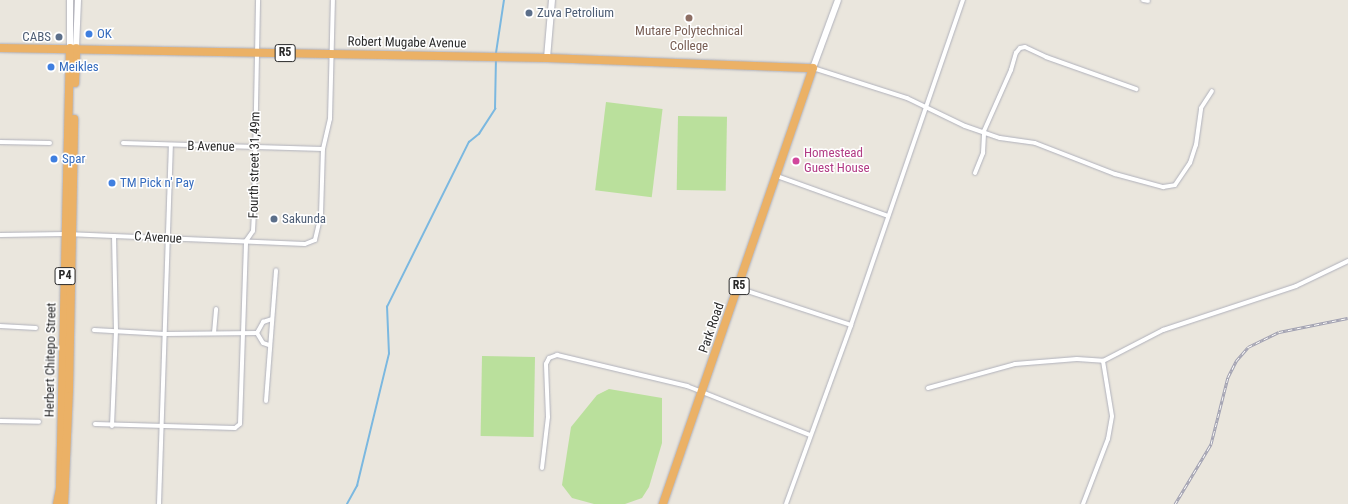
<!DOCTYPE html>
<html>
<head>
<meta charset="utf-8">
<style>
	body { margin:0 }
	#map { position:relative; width:1348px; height:504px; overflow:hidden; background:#eae6dd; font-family:"Roboto Condensed",sans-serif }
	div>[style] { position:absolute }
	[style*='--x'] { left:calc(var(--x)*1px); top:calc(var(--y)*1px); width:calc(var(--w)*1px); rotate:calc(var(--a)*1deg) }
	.pitch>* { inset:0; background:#bae09c; transform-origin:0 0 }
	.stream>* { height:1.5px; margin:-0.75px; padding:0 0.75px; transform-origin:0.75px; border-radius:0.75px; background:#7bb8e0 }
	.roads { filter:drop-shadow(0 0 1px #b0b1bb) drop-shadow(0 0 1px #b0b1bb) }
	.street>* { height:4px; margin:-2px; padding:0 2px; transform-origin:2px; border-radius:2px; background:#fff }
	.secondary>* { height:6px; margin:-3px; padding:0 3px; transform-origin:3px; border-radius:3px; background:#fff }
	.highway>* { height:8px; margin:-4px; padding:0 4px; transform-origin:4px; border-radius:4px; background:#ebb166 }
	.rail>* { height:3px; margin-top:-1.5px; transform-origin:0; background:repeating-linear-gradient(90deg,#fff 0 4.5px,#a0a0b1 0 9px); box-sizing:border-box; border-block:1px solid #a0a0b1 }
	.dots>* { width:11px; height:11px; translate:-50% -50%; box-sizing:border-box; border:2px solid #fff; border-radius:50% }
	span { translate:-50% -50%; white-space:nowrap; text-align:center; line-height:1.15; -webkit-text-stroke:3px #fff; paint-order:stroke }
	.shield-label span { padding:1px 3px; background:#fff; border:1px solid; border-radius:3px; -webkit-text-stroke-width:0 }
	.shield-label { font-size:12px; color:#292929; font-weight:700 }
	.service-label { font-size:13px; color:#4e5e75 }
	.left { translate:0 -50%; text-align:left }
	.right { translate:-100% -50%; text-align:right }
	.education-label { font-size:13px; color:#785e54 }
	.shop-label { font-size:13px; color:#366cbe }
	.street-label { font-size:13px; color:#292929 }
	.hotel-label { font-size:13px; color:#b23c85 }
</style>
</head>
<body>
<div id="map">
	<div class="pitch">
		<div style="left:606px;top:102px;width:57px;height:89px;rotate:7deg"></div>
		<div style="left:678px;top:116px;width:49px;height:74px;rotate:1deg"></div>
		<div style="left:535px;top:357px;width:80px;height:53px;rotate:91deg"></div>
		<div style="clip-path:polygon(609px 389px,662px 398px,662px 443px,649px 487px,642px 498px,625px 504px,594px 504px,572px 498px,562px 485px,571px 427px,597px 395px)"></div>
	</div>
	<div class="stream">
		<div style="--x:496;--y:53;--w:54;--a:-81.4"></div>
		<div style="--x:347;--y:504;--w:21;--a:-61"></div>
		<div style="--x:357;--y:486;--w:136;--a:-76.4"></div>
		<div style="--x:389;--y:354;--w:47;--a:-92.4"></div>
		<div style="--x:387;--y:307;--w:184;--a:-63.6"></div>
		<div style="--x:469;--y:142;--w:13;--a:-39"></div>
		<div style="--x:479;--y:134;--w:30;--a:-57"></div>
		<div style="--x:495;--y:109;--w:50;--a:-88.9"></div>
	</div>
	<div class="roads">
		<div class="street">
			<div style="--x:1143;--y:0;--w:5;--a:11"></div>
			<div style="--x:813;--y:68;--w:99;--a:17.7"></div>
			<div style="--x:907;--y:98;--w:64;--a:25.8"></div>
			<div style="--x:965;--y:126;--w:37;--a:19"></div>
			<div style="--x:1000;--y:138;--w:35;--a:8"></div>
			<div style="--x:1035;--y:143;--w:86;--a:21.2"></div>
			<div style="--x:1115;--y:174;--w:50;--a:15.2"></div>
			<div style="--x:1163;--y:187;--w:12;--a:-9"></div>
			<div style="--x:1175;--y:185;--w:27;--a:-56"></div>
			<div style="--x:1190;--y:163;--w:19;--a:-72"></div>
			<div style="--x:1196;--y:145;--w:37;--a:-82"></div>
			<div style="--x:1201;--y:108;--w:20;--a:-57"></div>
			<div style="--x:0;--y:142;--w:50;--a:1.1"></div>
			<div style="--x:123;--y:143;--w:200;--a:1.7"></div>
			<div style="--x:975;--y:173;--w:22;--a:-68"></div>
			<div style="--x:983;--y:153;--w:22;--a:-87"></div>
			<div style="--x:984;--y:131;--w:67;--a:-66.1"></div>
			<div style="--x:1011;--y:70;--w:18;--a:-74"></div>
			<div style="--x:1016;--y:53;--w:6;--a:-51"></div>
			<div style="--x:1020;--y:48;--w:5;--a:-11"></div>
			<div style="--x:1025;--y:47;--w:23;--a:25"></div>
			<div style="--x:1046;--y:57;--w:96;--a:19.6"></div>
			<div style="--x:777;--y:176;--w:118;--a:19.8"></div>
			<div style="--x:0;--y:235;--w:66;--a:-0.9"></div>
			<div style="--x:66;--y:234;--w:239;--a:2.4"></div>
			<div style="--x:305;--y:244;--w:11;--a:-22"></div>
			<div style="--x:315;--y:240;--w:26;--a:-77"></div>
			<div style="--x:321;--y:215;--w:66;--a:-88.3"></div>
			<div style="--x:323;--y:149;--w:31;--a:-77"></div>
			<div style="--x:330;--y:119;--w:119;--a:-88.6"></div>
			<div style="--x:738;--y:288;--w:119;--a:18.1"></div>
			<div style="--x:0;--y:326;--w:36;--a:3"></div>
			<div style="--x:94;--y:330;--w:71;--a:3.2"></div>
			<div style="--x:165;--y:334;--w:92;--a:-0.6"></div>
			<div style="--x:214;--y:333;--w:24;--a:-85"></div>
			<div style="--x:269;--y:345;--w:6;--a:-162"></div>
			<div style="--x:263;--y:343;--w:12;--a:-121"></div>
			<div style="--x:257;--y:333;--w:13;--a:-61"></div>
			<div style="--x:263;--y:322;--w:9;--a:-18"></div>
			<div style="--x:928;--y:388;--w:90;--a:-15.4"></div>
			<div style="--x:1015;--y:364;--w:62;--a:-4.6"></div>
			<div style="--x:1077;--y:359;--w:26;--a:4"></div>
			<div style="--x:1103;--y:361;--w:68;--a:-27.3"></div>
			<div style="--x:1163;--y:330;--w:140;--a:-18.3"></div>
			<div style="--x:1296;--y:286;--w:58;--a:-25.7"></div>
			<div style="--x:266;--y:401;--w:131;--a:-85.6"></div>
			<div style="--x:0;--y:421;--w:39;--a:1"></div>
			<div style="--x:95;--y:424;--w:140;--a:1.6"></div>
			<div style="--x:235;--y:428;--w:6;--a:-39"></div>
			<div style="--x:240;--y:424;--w:183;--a:-88.1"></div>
			<div style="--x:246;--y:241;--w:12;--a:-55"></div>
			<div style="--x:253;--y:231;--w:20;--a:-87"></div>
			<div style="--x:254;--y:211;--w:211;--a:-88.9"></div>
			<div style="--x:112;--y:426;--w:95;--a:-87.6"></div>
			<div style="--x:116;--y:331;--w:95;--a:-91.2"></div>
			<div style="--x:542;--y:468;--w:51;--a:-83.3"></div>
			<div style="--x:548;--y:417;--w:53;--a:-92.2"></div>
			<div style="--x:546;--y:364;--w:7;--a:-63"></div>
			<div style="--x:549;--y:358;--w:9;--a:-21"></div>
			<div style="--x:557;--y:355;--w:134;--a:13.4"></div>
			<div style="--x:687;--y:386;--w:132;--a:21.7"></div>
			<div style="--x:159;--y:504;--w:358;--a:-88.1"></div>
			<div style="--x:786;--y:504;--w:190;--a:-70"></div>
			<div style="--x:851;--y:325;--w:344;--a:-71"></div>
			<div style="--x:1083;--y:504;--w:70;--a:-69"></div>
			<div style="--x:1108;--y:439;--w:23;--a:-80"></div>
			<div style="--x:1112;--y:416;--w:56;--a:-99.3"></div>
		</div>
		<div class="secondary">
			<div style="--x:70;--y:48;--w:48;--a:-90"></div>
			<div style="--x:76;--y:48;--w:48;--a:-87.6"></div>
			<div style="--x:547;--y:58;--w:58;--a:-85.1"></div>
			<div style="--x:813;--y:68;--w:72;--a:-69.8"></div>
		</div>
		<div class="highway">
			<div style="--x:0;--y:48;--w:547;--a:1.05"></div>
			<div style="--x:547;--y:58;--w:266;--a:2.2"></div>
			<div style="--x:813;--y:68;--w:461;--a:109"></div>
			<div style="--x:75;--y:83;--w:35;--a:-88"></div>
			<div style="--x:57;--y:504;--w:16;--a:-79"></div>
			<div style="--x:60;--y:488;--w:440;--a:-88.7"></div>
			<div style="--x:64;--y:504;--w:115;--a:-87.5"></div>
			<div style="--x:69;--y:389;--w:270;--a:-88.9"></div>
		</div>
	</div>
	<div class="rail">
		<div style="--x:1175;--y:504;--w:70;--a:-59"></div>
		<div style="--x:1211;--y:444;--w:69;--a:-75.8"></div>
		<div style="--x:1228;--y:377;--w:18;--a:-63"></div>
		<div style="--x:1236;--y:361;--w:18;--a:-49"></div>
		<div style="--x:1248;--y:347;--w:34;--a:-26"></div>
		<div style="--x:1279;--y:332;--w:70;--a:-11.5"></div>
	</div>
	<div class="dots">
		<div style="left:529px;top:13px;background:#5c6f8a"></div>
		<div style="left:689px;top:18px;background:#8d6e63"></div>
		<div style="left:89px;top:34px;background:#3f7fe0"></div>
		<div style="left:59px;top:37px;background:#5c6f8a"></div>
		<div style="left:51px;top:67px;background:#3f7fe0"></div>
		<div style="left:54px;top:159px;background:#3f7fe0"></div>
		<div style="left:796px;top:161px;background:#d1479c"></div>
		<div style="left:112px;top:183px;background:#3f7fe0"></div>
		<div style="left:274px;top:219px;background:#5c6f8a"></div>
	</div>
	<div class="shield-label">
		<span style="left:285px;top:53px">R5</span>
		<span style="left:65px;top:276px">P4</span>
		<span style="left:739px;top:286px">R5</span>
	</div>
	<div class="service-label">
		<span class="left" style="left:537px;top:13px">Zuva Petrolium</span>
		<span class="right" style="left:51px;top:37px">CABS</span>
		<span class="left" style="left:282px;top:219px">Sakunda</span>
	</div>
	<div class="education-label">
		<span style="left:689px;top:39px">Mutare Polytechnical<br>College</span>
	</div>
	<div class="shop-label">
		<span class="left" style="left:97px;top:34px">OK</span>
		<span class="left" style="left:59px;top:67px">Meikles</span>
		<span class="left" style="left:62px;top:159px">Spar</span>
		<span class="left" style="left:120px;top:183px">TM Pick n' Pay</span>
	</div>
	<div class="street-label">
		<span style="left:407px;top:43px;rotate:1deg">Robert Mugabe Avenue</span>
		<span style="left:211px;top:147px;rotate:1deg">B Avenue</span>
		<span style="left:255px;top:165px;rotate:-89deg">Fourth street 31,49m</span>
		<span style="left:158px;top:238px;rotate:3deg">C Avenue</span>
		<span style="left:712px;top:328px;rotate:-71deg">Park Road</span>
		<span style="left:51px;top:360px;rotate:-89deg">Herbert Chitepo Street</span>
	</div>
	<div class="hotel-label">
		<span class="left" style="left:804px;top:161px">Homestead<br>Guest House</span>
	</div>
</div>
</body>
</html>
